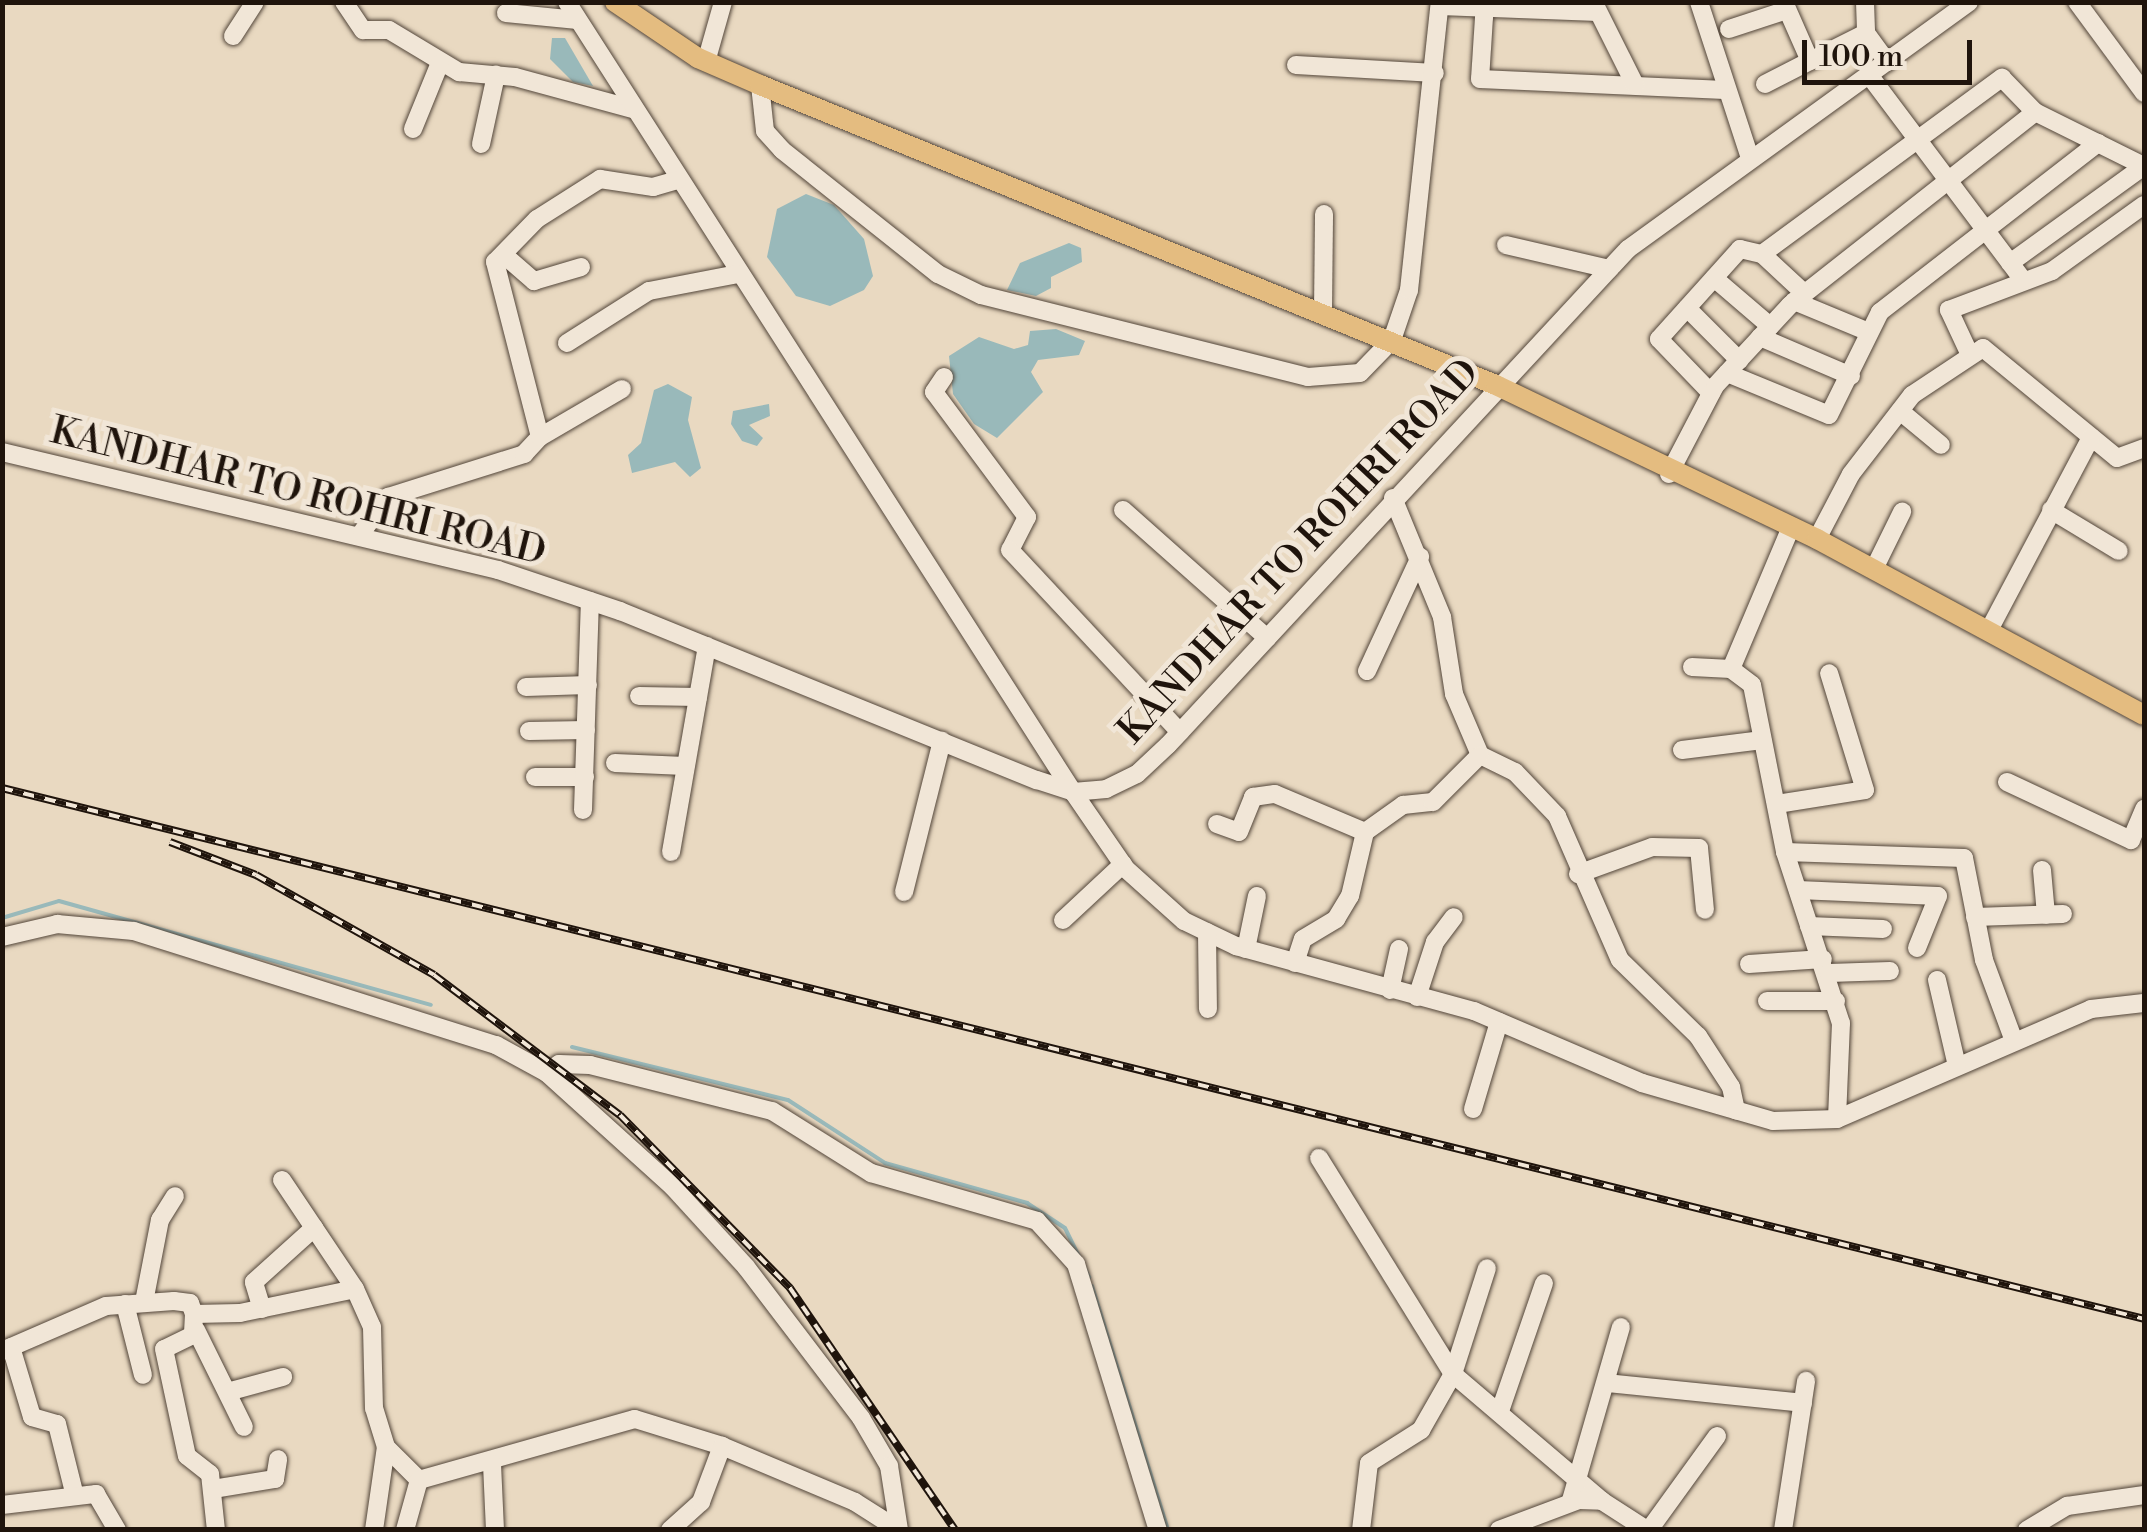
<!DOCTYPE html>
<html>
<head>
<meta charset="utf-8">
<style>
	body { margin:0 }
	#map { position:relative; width:2147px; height:1532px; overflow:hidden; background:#e9d9c1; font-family:"Libre Bodoni",serif }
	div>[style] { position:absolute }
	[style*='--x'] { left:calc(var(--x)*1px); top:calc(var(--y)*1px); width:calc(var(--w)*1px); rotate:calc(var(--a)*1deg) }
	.water>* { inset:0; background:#99b9ba }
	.stream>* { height:4px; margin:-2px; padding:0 2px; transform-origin:2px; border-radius:2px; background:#99b9ba }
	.roads { filter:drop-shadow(0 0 2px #524539) drop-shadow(0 0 2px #524539) }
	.minor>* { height:18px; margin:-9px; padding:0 9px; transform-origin:9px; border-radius:9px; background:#f1e6d7 }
	.major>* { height:20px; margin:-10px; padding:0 10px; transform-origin:10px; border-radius:10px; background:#e4bc80 }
	.rail>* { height:8px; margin-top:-4px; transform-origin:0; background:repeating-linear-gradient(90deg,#f1e6d7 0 11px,#1f140c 0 22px); box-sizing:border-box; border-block:2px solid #1f140c }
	span { translate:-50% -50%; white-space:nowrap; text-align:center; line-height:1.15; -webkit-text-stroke:10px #f1e6d7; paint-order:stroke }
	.street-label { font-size:38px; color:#1f140c }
	.frame { position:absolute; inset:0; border:5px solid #1f140c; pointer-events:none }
	.scale { position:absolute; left:1802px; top:40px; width:170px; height:45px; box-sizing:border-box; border:5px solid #1f140c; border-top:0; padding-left:12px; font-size:30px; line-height:35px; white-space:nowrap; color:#1f140c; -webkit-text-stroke:8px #f1e6d7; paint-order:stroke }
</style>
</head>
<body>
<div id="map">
	<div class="water">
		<div style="clip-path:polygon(552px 38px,565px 38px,593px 86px,573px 82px,550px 59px)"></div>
		<div style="clip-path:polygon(806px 194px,834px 205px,864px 239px,873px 276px,864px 290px,830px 306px,796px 296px,767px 257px,777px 209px)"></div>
		<div style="clip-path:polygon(1069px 243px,1081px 248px,1082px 262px,1051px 277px,1051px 288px,1036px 296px,1007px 290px,1020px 263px)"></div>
		<div style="clip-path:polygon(1056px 329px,1085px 341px,1079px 355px,1038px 360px,1031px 372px,1043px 392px,997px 438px,974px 424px,953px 394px,949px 356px,979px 337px,1014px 349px,1028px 345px,1030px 331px)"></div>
		<div style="clip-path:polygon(668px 384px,692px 397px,688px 420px,701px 468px,690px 477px,675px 462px,632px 473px,628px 455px,641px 443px,654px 390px)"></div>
		<div style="clip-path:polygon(769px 404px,770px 416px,749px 425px,763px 438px,757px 446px,742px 441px,731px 424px,733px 411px)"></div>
	</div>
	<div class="stream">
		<div style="--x:2;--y:918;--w:59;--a:-16.6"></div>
		<div style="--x:59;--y:901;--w:386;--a:15.6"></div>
		<div style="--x:572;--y:1047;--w:222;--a:13.8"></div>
		<div style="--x:788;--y:1100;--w:116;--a:33"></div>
		<div style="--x:885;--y:1163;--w:148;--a:15.7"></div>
		<div style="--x:1027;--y:1203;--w:45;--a:33.3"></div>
		<div style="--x:1065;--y:1228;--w:55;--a:63.9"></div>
		<div style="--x:1092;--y:1286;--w:256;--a:72.7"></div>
	</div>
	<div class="roads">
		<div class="minor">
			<div style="--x:344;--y:2;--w:34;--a:56"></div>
			<div style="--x:363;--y:30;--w:26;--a:0"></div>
			<div style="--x:389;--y:30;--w:82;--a:31"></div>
			<div style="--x:459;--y:72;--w:56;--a:5.1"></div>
			<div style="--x:515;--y:77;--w:122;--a:15.2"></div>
			<div style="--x:567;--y:2;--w:938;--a:57.36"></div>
			<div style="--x:1073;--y:792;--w:93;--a:55.5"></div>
			<div style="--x:1126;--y:869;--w:78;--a:41.9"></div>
			<div style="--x:1184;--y:921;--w:58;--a:25.7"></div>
			<div style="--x:1236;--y:946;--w:247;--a:15.3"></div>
			<div style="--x:1474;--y:1011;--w:183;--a:23.2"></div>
			<div style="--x:1642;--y:1083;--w:136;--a:16.2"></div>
			<div style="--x:1773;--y:1121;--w:64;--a:-1.8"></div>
			<div style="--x:1837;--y:1119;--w:277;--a:-23.4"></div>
			<div style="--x:2091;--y:1009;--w:53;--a:-6.5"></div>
			<div style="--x:1485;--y:2;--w:77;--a:93.7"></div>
			<div style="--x:1480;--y:79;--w:245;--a:2.6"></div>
			<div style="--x:1699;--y:2;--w:164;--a:71.9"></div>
			<div style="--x:1784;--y:2;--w:64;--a:66.2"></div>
			<div style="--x:1810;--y:61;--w:63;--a:-26.6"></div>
			<div style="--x:1866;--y:33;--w:36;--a:54"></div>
			<div style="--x:1865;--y:2;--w:31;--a:88"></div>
			<div style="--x:2077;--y:2;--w:113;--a:53.6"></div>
			<div style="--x:1594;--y:3;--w:92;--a:63.4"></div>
			<div style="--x:1440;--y:6;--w:158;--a:2.2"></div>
			<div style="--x:506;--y:13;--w:72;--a:5.6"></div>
			<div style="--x:1729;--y:29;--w:61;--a:-18.1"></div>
			<div style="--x:233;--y:36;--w:40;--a:-57.1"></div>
			<div style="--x:706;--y:62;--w:62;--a:-74.2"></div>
			<div style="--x:1296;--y:65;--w:139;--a:3.3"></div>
			<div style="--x:1869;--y:75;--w:256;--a:53.1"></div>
			<div style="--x:1765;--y:84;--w:51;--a:-27.1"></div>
			<div style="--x:760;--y:85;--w:46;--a:83.8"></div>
			<div style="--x:765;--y:131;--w:25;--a:48"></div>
			<div style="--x:782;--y:150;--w:199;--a:38.5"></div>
			<div style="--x:938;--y:274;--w:48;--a:26"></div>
			<div style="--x:981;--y:295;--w:337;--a:14.1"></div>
			<div style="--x:1308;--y:377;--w:52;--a:-4.4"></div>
			<div style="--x:1360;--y:373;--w:46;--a:-45.9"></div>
			<div style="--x:1392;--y:340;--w:53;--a:-71.2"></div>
			<div style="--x:1409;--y:290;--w:290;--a:-83.9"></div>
			<div style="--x:413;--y:129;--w:71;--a:-67.8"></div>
			<div style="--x:481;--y:144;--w:71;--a:-77.7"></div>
			<div style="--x:1506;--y:245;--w:106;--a:13.1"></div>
			<div style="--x:1762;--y:254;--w:298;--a:-36.3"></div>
			<div style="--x:2002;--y:78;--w:47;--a:45.9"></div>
			<div style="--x:2035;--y:112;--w:122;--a:26.4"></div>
			<div style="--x:504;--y:255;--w:40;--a:41"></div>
			<div style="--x:534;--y:281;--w:49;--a:-16.6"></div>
			<div style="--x:2010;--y:263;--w:165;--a:-35.9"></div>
			<div style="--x:1714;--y:278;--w:74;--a:40.6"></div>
			<div style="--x:1794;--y:301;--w:81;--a:22.5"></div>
			<div style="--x:1687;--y:308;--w:74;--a:45"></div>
			<div style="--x:1323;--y:312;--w:98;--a:-89.4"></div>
			<div style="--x:1760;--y:337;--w:99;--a:23.2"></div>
			<div style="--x:567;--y:343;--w:97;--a:-32.4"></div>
			<div style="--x:649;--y:291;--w:91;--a:-10.8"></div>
			<div style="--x:1970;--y:355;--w:50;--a:-115"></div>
			<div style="--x:1949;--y:310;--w:110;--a:-20.7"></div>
			<div style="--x:2052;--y:271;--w:113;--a:-35.7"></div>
			<div style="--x:1727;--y:373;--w:110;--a:22.4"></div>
			<div style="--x:1829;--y:415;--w:115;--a:-63.7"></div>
			<div style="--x:1880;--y:312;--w:276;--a:-37.8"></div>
			<div style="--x:944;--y:377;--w:18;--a:124"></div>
			<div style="--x:934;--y:392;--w:156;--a:53.4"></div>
			<div style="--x:1027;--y:517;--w:37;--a:117"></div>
			<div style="--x:1010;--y:550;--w:249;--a:47"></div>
			<div style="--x:1711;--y:393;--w:75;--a:-133.9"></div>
			<div style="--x:1659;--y:339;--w:121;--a:-48"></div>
			<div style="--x:1740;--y:249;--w:23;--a:13"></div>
			<div style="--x:1762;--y:254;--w:56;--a:42.8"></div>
			<div style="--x:1900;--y:411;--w:53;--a:39.7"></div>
			<div style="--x:540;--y:437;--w:95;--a:-30.3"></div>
			<div style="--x:2;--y:452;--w:510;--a:13.38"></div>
			<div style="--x:498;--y:570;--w:129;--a:18.6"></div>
			<div style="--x:620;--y:611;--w:450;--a:22.1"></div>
			<div style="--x:1037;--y:780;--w:38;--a:18"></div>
			<div style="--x:1073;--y:792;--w:33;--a:-5"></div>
			<div style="--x:1106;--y:789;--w:34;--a:-26"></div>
			<div style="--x:1137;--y:774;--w:42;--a:-43.1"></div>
			<div style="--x:1168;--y:745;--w:676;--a:-47.16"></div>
			<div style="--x:1628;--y:249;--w:421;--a:-35.9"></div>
			<div style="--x:1669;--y:474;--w:99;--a:-62.4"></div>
			<div style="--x:1715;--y:386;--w:110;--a:-47.2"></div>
			<div style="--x:1790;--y:305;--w:312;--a:-38.2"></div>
			<div style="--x:1393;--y:498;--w:129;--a:67.6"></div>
			<div style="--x:1442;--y:617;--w:78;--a:81.1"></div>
			<div style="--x:1454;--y:694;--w:66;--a:66.9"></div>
			<div style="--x:1480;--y:755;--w:39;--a:26"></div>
			<div style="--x:1515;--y:772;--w:61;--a:46.3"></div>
			<div style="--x:1557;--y:816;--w:157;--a:66.4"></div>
			<div style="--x:1620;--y:960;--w:109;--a:44.3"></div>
			<div style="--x:1698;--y:1036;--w:61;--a:57.1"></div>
			<div style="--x:1731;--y:1087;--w:24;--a:78"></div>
			<div style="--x:1123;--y:510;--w:193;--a:41.6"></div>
			<div style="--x:2051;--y:510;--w:79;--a:31.1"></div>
			<div style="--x:362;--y:532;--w:44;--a:-53.4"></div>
			<div style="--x:388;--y:497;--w:143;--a:-17.5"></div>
			<div style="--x:524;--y:454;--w:23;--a:-47"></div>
			<div style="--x:540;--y:437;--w:181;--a:-104.4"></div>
			<div style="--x:495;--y:262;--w:60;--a:-45.7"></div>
			<div style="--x:537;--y:219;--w:75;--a:-32.4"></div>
			<div style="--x:600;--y:179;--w:54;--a:8.6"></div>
			<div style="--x:653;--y:187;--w:25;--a:-16"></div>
			<div style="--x:1817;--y:539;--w:73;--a:-62.4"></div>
			<div style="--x:1851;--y:474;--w:100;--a:-52.3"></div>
			<div style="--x:1912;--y:395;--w:85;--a:-33.5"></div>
			<div style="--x:1983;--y:348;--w:173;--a:39.4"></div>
			<div style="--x:2117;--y:458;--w:29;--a:-20"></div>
			<div style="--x:1874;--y:569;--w:64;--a:-63.8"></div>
			<div style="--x:1989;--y:630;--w:218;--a:-62.1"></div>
			<div style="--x:1692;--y:667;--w:39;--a:3"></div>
			<div style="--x:1731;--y:669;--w:26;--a:37"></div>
			<div style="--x:1752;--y:685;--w:170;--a:78.8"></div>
			<div style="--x:1785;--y:852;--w:180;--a:71.9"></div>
			<div style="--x:1841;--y:1023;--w:96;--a:92.4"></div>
			<div style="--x:1731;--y:669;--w:154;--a:-67.1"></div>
			<div style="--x:1367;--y:671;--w:126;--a:-65.1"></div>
			<div style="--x:526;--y:687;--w:62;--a:-1.8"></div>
			<div style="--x:639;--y:696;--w:59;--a:1"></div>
			<div style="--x:529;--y:731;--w:57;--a:-1"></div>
			<div style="--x:1682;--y:750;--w:81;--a:-7.1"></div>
			<div style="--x:615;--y:763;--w:70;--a:2.5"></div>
			<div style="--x:535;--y:777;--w:50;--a:0"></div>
			<div style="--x:2007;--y:782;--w:137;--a:25.1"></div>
			<div style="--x:2131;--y:840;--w:34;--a:-67"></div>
			<div style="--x:1777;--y:804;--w:89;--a:-9"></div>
			<div style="--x:1865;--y:790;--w:122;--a:-107.1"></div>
			<div style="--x:583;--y:810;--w:209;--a:-88.1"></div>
			<div style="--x:1217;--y:824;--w:23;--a:20"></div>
			<div style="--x:1239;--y:832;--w:38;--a:-68"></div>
			<div style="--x:1253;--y:797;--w:22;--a:-8"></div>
			<div style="--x:1275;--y:794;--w:98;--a:22.9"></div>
			<div style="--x:671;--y:852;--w:209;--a:-80.1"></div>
			<div style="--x:1785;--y:852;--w:179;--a:1.9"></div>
			<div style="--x:1964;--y:858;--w:104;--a:78.9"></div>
			<div style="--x:1984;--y:960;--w:86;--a:69.7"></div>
			<div style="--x:2042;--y:870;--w:45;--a:84.9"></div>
			<div style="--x:1578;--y:874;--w:79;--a:-20"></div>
			<div style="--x:1652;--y:847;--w:47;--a:1.2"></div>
			<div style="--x:1699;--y:848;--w:62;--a:84.5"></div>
			<div style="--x:1798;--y:890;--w:140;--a:2.5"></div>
			<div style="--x:1938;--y:896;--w:56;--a:112"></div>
			<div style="--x:904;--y:892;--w:156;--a:-75.9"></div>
			<div style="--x:1975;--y:917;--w:88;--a:-2"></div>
			<div style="--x:1063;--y:920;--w:82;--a:-43"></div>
			<div style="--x:1809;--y:926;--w:74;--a:2.3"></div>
			<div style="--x:1207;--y:932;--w:77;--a:89.3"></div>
			<div style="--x:2;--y:937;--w:57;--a:-13.3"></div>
			<div style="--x:57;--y:924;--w:77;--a:5.2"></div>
			<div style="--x:134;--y:931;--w:380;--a:17.5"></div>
			<div style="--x:496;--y:1045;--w:58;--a:28.8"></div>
			<div style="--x:547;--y:1073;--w:15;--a:-37"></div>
			<div style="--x:559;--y:1064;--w:31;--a:2"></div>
			<div style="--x:590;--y:1065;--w:188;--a:14.2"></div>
			<div style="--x:772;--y:1111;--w:117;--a:32.1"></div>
			<div style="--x:871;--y:1173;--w:173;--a:16.1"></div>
			<div style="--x:1037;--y:1221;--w:58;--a:47.8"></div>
			<div style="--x:1076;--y:1264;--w:278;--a:72.9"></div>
			<div style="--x:1246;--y:949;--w:54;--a:-78.3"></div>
			<div style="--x:1295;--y:963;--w:25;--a:-72"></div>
			<div style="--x:1303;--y:939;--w:39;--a:-31"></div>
			<div style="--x:1336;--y:919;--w:27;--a:-59"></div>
			<div style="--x:1350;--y:896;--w:66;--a:-76.8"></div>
			<div style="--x:1365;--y:832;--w:47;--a:-35.4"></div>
			<div style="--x:1403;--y:805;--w:30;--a:-6"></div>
			<div style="--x:1433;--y:802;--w:66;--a:-45"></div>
			<div style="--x:1749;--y:964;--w:74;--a:-3.9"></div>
			<div style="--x:1829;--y:973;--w:61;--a:-1.9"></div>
			<div style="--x:1937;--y:980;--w:88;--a:76.9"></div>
			<div style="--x:1390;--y:990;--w:42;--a:-77.6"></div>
			<div style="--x:1417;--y:997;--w:58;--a:-71.9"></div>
			<div style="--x:1435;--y:942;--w:31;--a:-53"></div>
			<div style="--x:1767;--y:1001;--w:69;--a:0"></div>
			<div style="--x:547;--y:1073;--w:170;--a:42.1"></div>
			<div style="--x:673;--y:1187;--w:108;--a:47.6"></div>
			<div style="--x:746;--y:1267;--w:190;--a:52.7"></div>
			<div style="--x:861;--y:1418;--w:56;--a:59.7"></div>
			<div style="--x:889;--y:1466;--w:65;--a:81.1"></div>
			<div style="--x:1473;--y:1109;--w:91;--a:-73.4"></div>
			<div style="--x:1319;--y:1158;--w:254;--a:58.2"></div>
			<div style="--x:1453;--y:1374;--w:196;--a:40.4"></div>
			<div style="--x:282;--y:1180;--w:131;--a:56.2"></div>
			<div style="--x:355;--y:1289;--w:42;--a:65.9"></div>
			<div style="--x:372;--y:1327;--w:81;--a:88.6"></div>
			<div style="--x:374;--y:1408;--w:41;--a:72.9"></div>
			<div style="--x:386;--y:1447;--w:47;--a:45"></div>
			<div style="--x:419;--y:1480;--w:224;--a:-15.8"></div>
			<div style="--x:635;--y:1419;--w:91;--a:17.2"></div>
			<div style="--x:722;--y:1446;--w:144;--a:22.8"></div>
			<div style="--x:855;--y:1502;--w:52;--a:32.5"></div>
			<div style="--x:144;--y:1302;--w:84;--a:-79"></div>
			<div style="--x:160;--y:1220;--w:28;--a:-58"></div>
			<div style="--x:125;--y:1304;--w:73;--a:75.8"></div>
			<div style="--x:262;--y:1309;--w:28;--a:-107"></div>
			<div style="--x:254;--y:1282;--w:81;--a:-42"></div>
			<div style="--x:194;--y:1314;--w:21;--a:93"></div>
			<div style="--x:193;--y:1335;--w:32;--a:154"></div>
			<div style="--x:164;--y:1349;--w:109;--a:77.9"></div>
			<div style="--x:187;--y:1456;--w:29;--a:38"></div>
			<div style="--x:210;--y:1474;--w:56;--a:83.9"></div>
			<div style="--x:196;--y:1330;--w:108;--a:63.7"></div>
			<div style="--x:11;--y:1347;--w:73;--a:73.3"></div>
			<div style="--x:32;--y:1417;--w:26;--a:16"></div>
			<div style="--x:57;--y:1424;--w:74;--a:76"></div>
			<div style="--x:2;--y:1351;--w:113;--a:-23.4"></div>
			<div style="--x:106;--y:1306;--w:68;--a:-4.2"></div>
			<div style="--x:174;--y:1301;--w:16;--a:7"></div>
			<div style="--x:190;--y:1303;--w:12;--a:70"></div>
			<div style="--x:194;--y:1314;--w:46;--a:-1.2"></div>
			<div style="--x:240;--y:1313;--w:117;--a:-11.8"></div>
			<div style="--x:1607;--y:1383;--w:197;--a:5.8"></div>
			<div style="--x:231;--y:1391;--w:54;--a:-15.1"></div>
			<div style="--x:1500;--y:1411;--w:135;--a:-71"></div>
			<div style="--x:492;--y:1464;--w:66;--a:87.4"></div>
			<div style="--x:213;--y:1489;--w:63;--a:-9.2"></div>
			<div style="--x:275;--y:1479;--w:20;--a:-81"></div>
			<div style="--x:1571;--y:1500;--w:180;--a:-73.9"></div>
			<div style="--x:2;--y:1505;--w:95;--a:-6.7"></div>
			<div style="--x:96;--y:1494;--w:42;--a:59.7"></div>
			<div style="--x:374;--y:1530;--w:84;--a:-81.8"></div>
			<div style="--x:405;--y:1530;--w:52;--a:-74.4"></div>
			<div style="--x:670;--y:1530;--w:42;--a:-42.1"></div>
			<div style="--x:701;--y:1502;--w:60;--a:-69.4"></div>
			<div style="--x:1361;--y:1530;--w:67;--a:-83.2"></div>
			<div style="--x:1369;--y:1463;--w:62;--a:-32.4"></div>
			<div style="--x:1421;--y:1430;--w:64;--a:-60.3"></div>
			<div style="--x:1453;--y:1374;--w:111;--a:-72.2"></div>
			<div style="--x:1499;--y:1530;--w:85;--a:-20.6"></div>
			<div style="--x:1579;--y:1500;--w:23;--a:2"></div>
			<div style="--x:1602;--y:1501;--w:54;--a:32.8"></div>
			<div style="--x:1649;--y:1530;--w:116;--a:-54.1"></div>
			<div style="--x:1783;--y:1530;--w:151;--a:-81.2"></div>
			<div style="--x:2027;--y:1530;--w:47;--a:-31"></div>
			<div style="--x:2067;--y:1506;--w:78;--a:-8.1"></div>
		</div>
		<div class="major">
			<div style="--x:615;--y:2;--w:100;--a:34"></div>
			<div style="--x:698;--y:58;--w:68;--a:23.5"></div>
			<div style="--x:760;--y:85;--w:795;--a:22.18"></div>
			<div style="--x:1496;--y:385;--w:356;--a:25.6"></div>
			<div style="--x:1817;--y:539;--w:371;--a:28.3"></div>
		</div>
	</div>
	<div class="rail">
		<div style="--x:2;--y:788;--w:2207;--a:13.92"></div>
		<div style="--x:170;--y:842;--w:92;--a:21"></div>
		<div style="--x:256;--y:875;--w:204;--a:29.3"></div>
		<div style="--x:434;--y:975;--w:233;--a:37"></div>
		<div style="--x:620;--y:1115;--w:243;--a:45.5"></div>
		<div style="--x:790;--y:1288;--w:293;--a:55.7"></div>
	</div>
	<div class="street-label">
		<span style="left:298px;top:492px;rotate:14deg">KANDHAR TO ROHRI ROAD</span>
		<span style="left:1299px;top:552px;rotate:-47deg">KANDHAR TO ROHRI ROAD</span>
	</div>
	<div class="frame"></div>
	<div class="scale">100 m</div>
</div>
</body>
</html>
